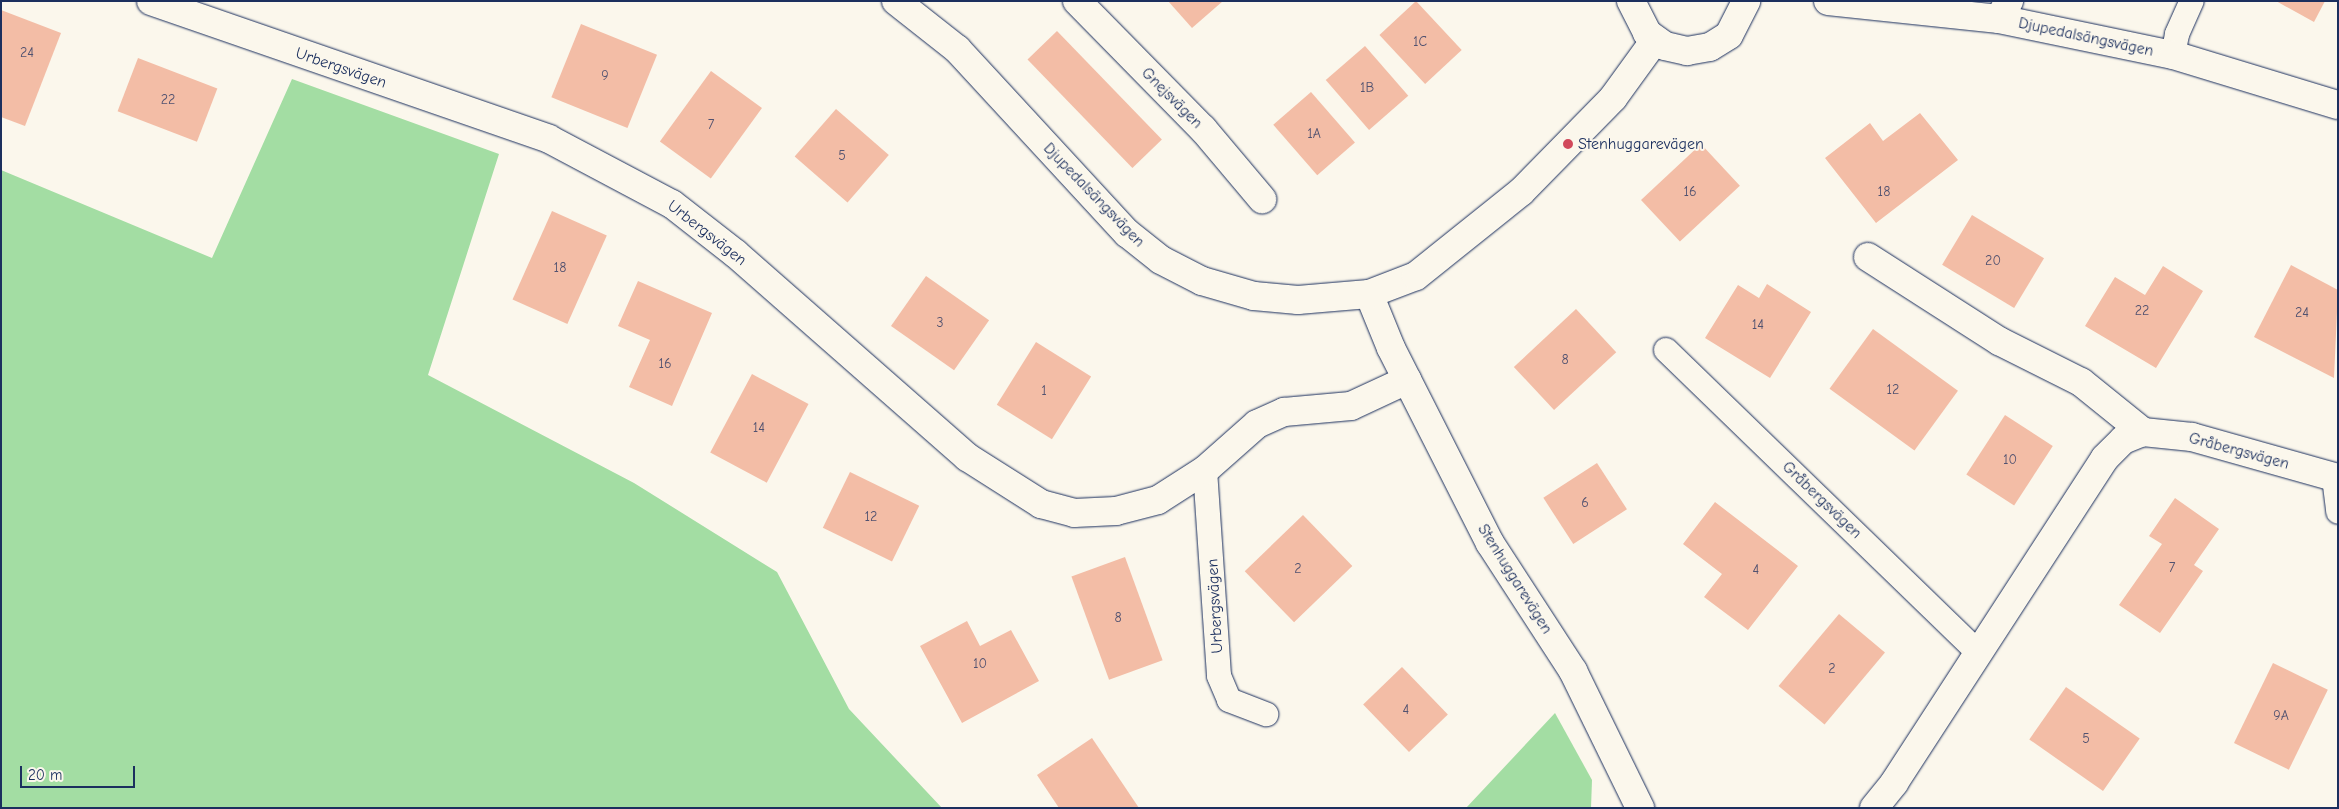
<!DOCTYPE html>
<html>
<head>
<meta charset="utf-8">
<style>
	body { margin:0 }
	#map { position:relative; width:2339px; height:809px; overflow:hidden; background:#fbf7ec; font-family:"Comic Neue",sans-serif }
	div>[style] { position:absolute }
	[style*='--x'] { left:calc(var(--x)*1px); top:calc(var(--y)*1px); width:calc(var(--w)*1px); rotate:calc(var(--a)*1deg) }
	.green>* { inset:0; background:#a3dda3 }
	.building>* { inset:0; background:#f3bda6; transform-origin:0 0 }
	.roads { filter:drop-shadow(0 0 1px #1b2f5e) drop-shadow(0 0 1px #1b2f5e) }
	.lane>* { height:24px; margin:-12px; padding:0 12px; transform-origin:12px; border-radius:12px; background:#fbf7ec }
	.street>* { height:28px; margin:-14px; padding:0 14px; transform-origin:14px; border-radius:14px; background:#fbf7ec }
	.secondary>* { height:28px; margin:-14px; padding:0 14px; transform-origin:14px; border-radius:14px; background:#fbf7ec }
	.dots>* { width:14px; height:14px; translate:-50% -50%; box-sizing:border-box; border:2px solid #fbf7ec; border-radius:50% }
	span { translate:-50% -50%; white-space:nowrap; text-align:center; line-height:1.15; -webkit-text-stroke:4px #fbf7ec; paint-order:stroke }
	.number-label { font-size:14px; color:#515270 }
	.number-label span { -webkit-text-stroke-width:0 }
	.street-label { font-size:16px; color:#1b2f5e }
	.poi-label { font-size:16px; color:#1b2f5e }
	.left { translate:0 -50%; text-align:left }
	.frame { position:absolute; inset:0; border:2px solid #1b2f5e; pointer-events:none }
	.scale { position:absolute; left:20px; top:766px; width:115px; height:22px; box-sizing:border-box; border:2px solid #1b2f5e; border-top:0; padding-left:6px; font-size:15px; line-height:18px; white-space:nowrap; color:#1b2f5e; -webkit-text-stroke:4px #fbf7ec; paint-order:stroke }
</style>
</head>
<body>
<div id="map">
	<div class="green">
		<div style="clip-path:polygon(292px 79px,499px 154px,428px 375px,634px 483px,777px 572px,849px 709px,942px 808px,1px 808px,1px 170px,212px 258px)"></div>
		<div style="clip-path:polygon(1555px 713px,1592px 780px,1591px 808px,1466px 808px)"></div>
	</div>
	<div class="building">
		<div style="clip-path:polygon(1168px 1px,1223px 1px,1192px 28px)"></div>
		<div style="left:1416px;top:1px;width:67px;height:50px;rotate:47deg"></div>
		<div style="clip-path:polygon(2276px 1px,2325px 1px,2314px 22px)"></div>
		<div style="clip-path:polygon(1px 10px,61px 33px,25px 126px,1px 117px)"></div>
		<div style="left:581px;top:24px;width:82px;height:79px;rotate:22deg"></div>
		<div style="left:1057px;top:31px;width:151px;height:41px;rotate:46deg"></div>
		<div style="left:1365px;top:46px;width:66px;height:52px;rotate:49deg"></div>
		<div style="left:138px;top:58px;width:85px;height:57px;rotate:21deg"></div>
		<div style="left:711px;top:71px;width:63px;height:87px;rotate:36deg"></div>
		<div style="left:1311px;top:92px;width:67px;height:50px;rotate:49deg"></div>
		<div style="left:836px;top:109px;width:70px;height:63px;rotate:41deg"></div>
		<div style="clip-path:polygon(1920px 113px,1958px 160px,1876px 223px,1825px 158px,1870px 123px,1883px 141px)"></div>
		<div style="left:1701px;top:144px;width:57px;height:82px;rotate:47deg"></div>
		<div style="left:552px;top:211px;width:60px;height:97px;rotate:24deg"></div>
		<div style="left:1972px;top:215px;width:84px;height:58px;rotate:31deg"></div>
		<div style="clip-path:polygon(2291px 265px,2338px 290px,2334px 378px,2254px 337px)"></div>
		<div style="clip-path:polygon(2163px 266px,2203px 291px,2156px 368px,2085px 326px,2115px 277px,2145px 295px)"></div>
		<div style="left:926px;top:276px;width:77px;height:61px;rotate:35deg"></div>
		<div style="clip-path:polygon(638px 281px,712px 313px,672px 406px,629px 387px,650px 340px,618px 326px)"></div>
		<div style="clip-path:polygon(1767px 284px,1811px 312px,1770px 378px,1705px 338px,1738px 285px,1759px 298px)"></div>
		<div style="left:1576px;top:309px;width:59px;height:85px;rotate:47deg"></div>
		<div style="left:1873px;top:329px;width:105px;height:74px;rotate:36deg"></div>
		<div style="left:1036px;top:342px;width:65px;height:74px;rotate:32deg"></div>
		<div style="left:752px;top:374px;width:64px;height:89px;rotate:28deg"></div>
		<div style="left:2005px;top:415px;width:57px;height:71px;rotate:33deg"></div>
		<div style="left:1597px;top:463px;width:55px;height:64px;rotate:57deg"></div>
		<div style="left:850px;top:472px;width:77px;height:62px;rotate:26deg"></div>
		<div style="clip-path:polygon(2175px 498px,2219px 529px,2194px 565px,2203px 571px,2160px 633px,2119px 605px,2162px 544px,2149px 536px)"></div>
		<div style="clip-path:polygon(1715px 502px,1798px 566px,1748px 630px,1704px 597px,1722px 574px,1683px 544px)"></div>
		<div style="left:1303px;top:515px;width:71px;height:81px;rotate:46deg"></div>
		<div style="left:1125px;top:557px;width:110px;height:57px;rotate:70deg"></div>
		<div style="left:1839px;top:614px;width:60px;height:94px;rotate:40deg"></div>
		<div style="clip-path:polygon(967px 621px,980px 646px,1011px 630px,1039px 681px,962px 723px,920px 646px)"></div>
		<div style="left:2273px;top:663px;width:61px;height:89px;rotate:26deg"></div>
		<div style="left:1402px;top:667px;width:66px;height:54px;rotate:46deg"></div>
		<div style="left:2066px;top:687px;width:90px;height:64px;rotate:35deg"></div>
		<div style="clip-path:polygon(1092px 738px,1139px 808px,1059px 808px,1037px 775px)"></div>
	</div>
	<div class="roads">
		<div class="lane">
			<div style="--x:2173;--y:55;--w:21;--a:-79"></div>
			<div style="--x:2177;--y:34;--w:36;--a:-66"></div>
			<div style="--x:1666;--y:350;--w:433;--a:44.1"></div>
			<div style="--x:1205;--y:470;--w:206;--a:86.1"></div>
			<div style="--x:1219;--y:676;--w:26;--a:67"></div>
			<div style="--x:1229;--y:700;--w:40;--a:21"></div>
			<div style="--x:2334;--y:477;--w:35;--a:83"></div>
		</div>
		<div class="street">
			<div style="--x:151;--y:1;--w:421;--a:19.1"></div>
			<div style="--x:549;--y:139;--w:139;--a:27.9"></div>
			<div style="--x:672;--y:204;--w:81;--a:38"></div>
			<div style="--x:736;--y:254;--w:308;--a:41.3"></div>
			<div style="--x:967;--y:457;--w:88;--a:32.4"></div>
			<div style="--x:1041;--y:504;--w:34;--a:15"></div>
			<div style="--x:1074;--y:513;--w:42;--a:-2.7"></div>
			<div style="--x:1116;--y:511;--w:43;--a:-14.7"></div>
			<div style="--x:1158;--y:500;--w:56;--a:-32.6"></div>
			<div style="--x:1205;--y:470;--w:69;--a:-41.5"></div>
			<div style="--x:1257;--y:424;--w:30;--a:-24"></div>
			<div style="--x:1284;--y:412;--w:67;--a:-5.1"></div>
			<div style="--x:1351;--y:406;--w:62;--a:-24.9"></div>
			<div style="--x:1077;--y:1;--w:180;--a:45.5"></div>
			<div style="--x:1203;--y:129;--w:92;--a:49.9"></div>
			<div style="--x:1999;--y:19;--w:21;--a:-61"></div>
			<div style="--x:1868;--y:257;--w:156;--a:32.7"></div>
			<div style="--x:1999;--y:341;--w:92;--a:26.6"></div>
			<div style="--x:2081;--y:382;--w:80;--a:38.9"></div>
			<div style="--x:2143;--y:432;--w:49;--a:5.8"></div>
			<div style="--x:2192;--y:437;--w:152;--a:15.7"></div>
			<div style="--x:1369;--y:294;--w:58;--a:67.8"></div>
			<div style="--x:1391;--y:348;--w:219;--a:63.1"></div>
			<div style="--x:1490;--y:543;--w:153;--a:57"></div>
			<div style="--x:1573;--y:671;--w:153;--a:63.9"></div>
			<div style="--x:1874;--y:808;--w:32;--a:-51"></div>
			<div style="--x:1894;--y:783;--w:387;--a:-57"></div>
			<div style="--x:2105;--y:458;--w:25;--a:-45"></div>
			<div style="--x:2123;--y:440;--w:22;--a:-22"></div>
		</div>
		<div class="secondary">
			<div style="--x:896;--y:1;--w:78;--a:38.2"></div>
			<div style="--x:957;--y:49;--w:251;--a:47.3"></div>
			<div style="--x:1127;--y:233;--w:43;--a:38.5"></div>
			<div style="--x:1161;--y:260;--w:46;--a:27.1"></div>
			<div style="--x:1202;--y:281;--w:54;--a:16.1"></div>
			<div style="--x:1254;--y:296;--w:44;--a:5.2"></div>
			<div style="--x:1298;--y:300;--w:71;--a:-4.8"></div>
			<div style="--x:1369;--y:294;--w:50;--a:-21"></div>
			<div style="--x:1416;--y:276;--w:134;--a:-38.7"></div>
			<div style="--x:1521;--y:192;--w:132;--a:-45.6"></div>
			<div style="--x:1613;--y:98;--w:72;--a:-54.1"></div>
			<div style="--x:1631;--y:1;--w:36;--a:63"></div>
			<div style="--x:1647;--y:33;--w:22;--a:36"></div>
			<div style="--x:1665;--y:46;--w:23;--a:13"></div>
			<div style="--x:1687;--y:51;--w:23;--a:-10"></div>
			<div style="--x:1710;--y:47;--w:22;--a:-32"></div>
			<div style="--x:1729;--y:35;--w:38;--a:-63"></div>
			<div style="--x:1828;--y:1;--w:172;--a:6"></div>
			<div style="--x:1999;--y:19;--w:178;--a:11.7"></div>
			<div style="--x:2173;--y:55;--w:172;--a:16.9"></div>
		</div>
	</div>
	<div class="dots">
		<div style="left:1568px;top:144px;background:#d1495b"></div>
	</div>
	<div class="number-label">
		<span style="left:1420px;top:42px">1C</span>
		<span style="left:27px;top:53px">24</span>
		<span style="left:605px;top:76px">9</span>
		<span style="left:1367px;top:88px">1B</span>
		<span style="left:168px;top:100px">22</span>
		<span style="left:711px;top:125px">7</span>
		<span style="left:1314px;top:134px">1A</span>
		<span style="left:842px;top:156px">5</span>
		<span style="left:1690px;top:192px">16</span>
		<span style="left:1884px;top:192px">18</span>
		<span style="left:1993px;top:261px">20</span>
		<span style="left:560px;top:268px">18</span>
		<span style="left:2142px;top:311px">22</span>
		<span style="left:2302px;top:313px">24</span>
		<span style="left:940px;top:323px">3</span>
		<span style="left:1758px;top:325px">14</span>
		<span style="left:1565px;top:360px">8</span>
		<span style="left:665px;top:364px">16</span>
		<span style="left:1893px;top:390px">12</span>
		<span style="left:1044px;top:391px">1</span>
		<span style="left:759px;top:428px">14</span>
		<span style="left:2010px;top:460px">10</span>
		<span style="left:1585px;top:503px">6</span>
		<span style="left:871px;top:517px">12</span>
		<span style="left:2172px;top:568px">7</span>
		<span style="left:1298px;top:569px">2</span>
		<span style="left:1756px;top:570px">4</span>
		<span style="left:1118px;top:618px">8</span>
		<span style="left:980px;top:664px">10</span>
		<span style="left:1832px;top:669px">2</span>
		<span style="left:1406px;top:710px">4</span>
		<span style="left:2281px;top:716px">9A</span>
		<span style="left:2086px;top:739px">5</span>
	</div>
	<div class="street-label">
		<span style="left:2086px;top:37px;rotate:12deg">Djupedalsängsvägen</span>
		<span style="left:341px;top:68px;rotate:19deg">Urbergsvägen</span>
		<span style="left:1172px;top:98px;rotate:45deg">Gnejsvägen</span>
		<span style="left:1094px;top:195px;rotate:46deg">Djupedalsängsvägen</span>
		<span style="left:707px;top:233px;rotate:38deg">Urbergsvägen</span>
		<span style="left:2239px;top:451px;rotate:15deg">Gråbergsvägen</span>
		<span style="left:1822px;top:500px;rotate:44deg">Gråbergsvägen</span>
		<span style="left:1515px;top:579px;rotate:58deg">Stenhuggarevägen</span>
		<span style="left:1215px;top:606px;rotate:-93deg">Urbergsvägen</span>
	</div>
	<div class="poi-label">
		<span class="left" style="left:1578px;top:144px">Stenhuggarevägen</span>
	</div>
	<div class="frame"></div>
	<div class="scale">20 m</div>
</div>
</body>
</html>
